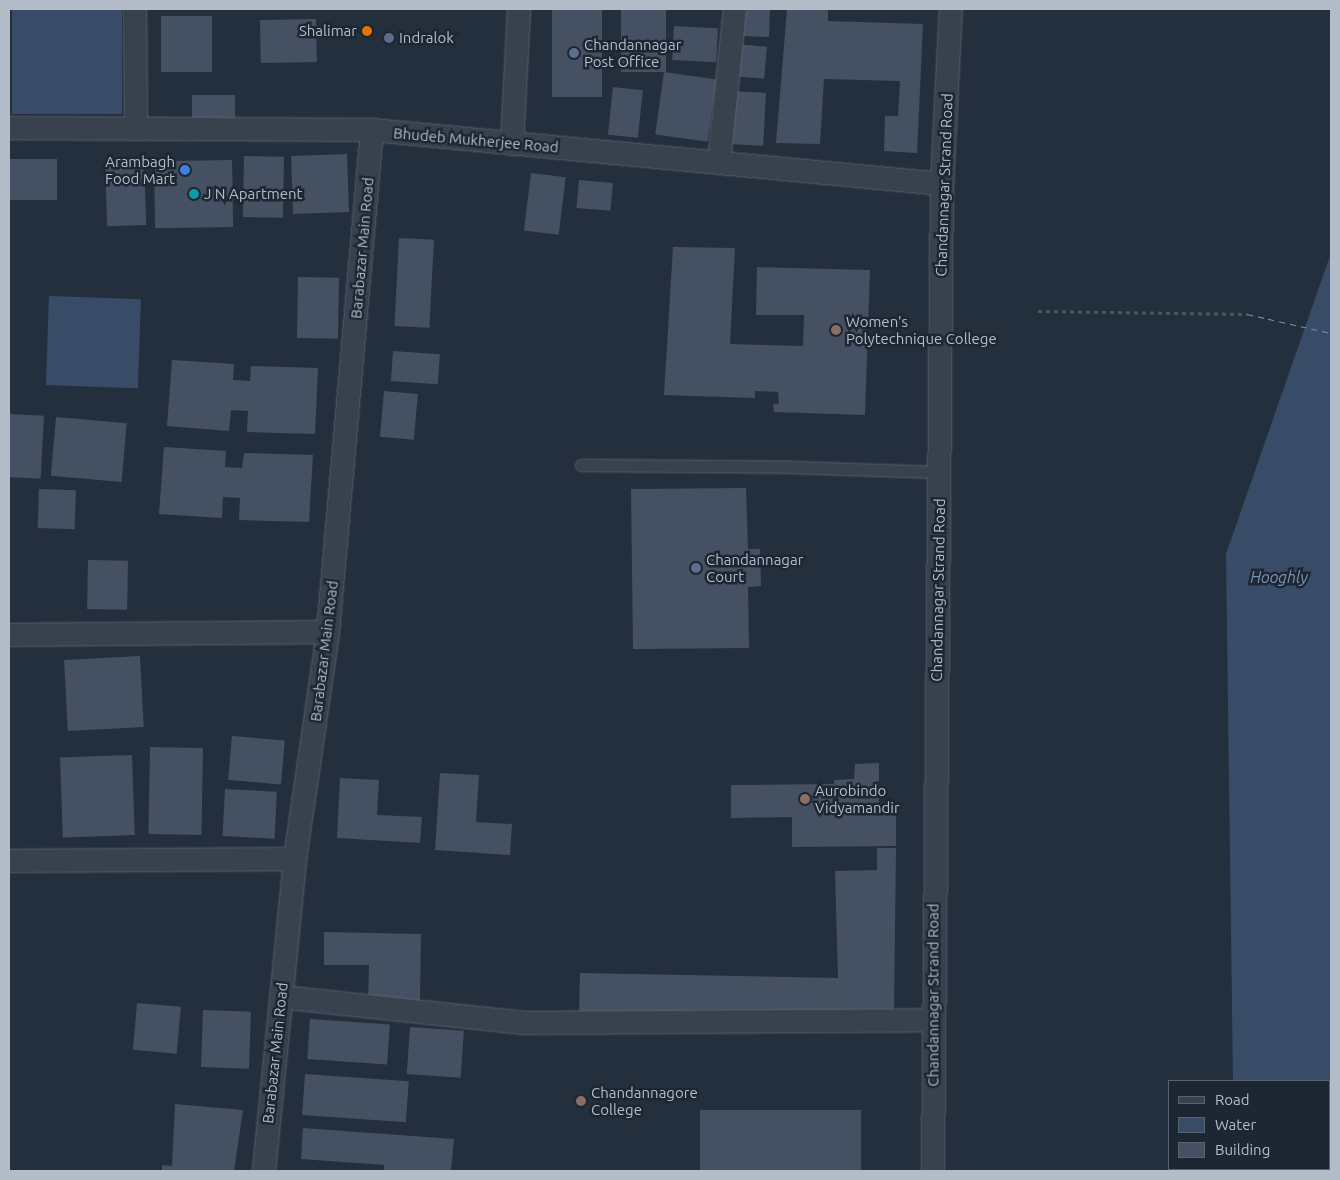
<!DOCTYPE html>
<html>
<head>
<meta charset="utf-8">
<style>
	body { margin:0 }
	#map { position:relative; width:1340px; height:1180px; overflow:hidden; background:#242f3e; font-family:Ubuntu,sans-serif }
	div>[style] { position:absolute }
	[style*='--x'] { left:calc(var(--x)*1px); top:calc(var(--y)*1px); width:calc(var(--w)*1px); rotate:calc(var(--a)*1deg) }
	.water>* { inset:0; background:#394c67; transform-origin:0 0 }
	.ferry>* { height:1px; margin-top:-0.5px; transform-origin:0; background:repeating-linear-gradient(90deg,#7c92b1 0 6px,transparent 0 11px) }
	.building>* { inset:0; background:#455162; transform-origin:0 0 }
	.path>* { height:3px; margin-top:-1.5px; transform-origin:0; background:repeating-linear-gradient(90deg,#44595c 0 4px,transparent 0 8px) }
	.roads { filter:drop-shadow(0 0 1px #565f6c) drop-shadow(0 0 1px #565f6c) }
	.lane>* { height:11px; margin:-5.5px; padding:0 5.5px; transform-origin:5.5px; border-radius:5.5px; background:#38414e }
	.street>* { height:22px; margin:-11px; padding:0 11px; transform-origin:11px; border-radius:11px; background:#38414e }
	.dots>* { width:14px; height:14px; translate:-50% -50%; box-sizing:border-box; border:2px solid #1d2633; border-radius:50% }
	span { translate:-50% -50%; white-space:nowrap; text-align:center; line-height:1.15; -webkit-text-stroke:5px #1d2633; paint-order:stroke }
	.poi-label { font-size:15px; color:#b4bcc9 }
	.right { translate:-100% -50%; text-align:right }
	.left { translate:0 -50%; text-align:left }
	.street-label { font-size:15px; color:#b4bcc9 }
	.water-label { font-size:16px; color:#7c92b1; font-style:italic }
	.frame { position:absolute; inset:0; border:10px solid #b4bcc9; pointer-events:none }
	.legend { position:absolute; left:1168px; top:1080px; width:162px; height:90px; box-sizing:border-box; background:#1d2633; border:1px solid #59626f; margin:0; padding:6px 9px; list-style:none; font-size:15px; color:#b4bcc9 }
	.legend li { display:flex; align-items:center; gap:10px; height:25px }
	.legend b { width:25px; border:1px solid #59626f }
</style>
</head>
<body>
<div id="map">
	<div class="water">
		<div style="left:12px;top:9px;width:110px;height:105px"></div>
		<div style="clip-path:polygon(1331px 253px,1331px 1171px,1234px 1171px,1234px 1169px,1329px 1169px,1329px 1081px,1233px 1081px,1226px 554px)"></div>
		<div style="left:49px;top:296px;width:92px;height:89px;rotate:2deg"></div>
	</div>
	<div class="ferry">
		<div style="--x:1247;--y:314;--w:86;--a:12.7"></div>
	</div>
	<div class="building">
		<div style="left:552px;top:9px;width:50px;height:88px"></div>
		<div style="left:621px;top:9px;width:45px;height:63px"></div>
		<div style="left:741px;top:9px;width:29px;height:27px;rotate:2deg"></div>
		<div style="clip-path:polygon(787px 9px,828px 9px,828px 21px,923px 24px,917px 153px,884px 151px,885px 116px,898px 116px,900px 81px,824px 79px,820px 144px,776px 143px)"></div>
		<div style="left:212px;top:16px;width:56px;height:51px;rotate:90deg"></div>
		<div style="left:316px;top:19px;width:43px;height:56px;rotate:89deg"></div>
		<div style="left:674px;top:26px;width:44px;height:34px;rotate:3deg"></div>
		<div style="left:735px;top:44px;width:32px;height:32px;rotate:5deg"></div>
		<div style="left:664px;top:72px;width:53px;height:63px;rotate:8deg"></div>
		<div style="left:613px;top:87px;width:30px;height:48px;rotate:6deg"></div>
		<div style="left:730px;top:91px;width:36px;height:53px;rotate:3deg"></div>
		<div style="left:192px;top:95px;width:43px;height:25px"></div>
		<div style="left:347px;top:154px;width:58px;height:56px;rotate:88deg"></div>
		<div style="left:244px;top:156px;width:40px;height:61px;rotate:1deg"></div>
		<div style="left:57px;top:159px;width:41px;height:48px;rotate:90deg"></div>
		<div style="left:232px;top:160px;width:67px;height:78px;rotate:89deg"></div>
		<div style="left:144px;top:161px;width:64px;height:39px;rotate:88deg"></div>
		<div style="left:531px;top:173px;width:35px;height:58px;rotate:7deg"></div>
		<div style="left:579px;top:180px;width:34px;height:28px;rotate:5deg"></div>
		<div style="left:399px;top:238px;width:35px;height:88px;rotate:3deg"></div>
		<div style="clip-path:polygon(673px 247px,735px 248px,730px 344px,803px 346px,804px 315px,756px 315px,757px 267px,870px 270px,865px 415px,774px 412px,773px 404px,779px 404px,778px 392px,755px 391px,755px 398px,664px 395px)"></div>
		<div style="left:298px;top:277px;width:41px;height:61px;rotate:1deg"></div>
		<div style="left:393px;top:351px;width:47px;height:30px;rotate:4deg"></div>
		<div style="clip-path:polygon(172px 360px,234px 364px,233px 380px,250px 381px,251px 366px,318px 368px,315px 434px,247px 432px,248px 411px,231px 410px,229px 431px,167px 426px)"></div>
		<div style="left:384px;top:391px;width:34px;height:46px;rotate:5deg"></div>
		<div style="left:9px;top:414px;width:35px;height:63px;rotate:3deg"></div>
		<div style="left:56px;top:417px;width:71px;height:59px;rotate:5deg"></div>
		<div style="clip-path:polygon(164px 447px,226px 451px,225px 467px,242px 468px,244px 453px,313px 455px,309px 522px,239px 520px,240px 498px,223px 497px,222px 518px,159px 514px)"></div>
		<div style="clip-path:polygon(746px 488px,748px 549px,760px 549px,761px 586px,748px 587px,749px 648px,633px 649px,631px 489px)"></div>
		<div style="left:39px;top:489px;width:37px;height:39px;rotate:2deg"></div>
		<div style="left:88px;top:560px;width:40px;height:49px;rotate:1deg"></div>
		<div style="left:140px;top:656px;width:71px;height:76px;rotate:87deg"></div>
		<div style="left:232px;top:736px;width:53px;height:44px;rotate:5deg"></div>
		<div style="left:150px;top:747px;width:53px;height:87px;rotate:1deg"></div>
		<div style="left:132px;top:755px;width:80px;height:72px;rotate:88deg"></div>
		<div style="clip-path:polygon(879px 763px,879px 813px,896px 813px,896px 846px,792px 847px,792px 817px,731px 818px,731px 785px,834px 784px,834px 780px,854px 779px,855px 764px)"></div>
		<div style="clip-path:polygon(440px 773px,479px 775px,476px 822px,512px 824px,510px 855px,435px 850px)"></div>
		<div style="clip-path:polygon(340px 778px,379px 780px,377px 815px,422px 817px,420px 843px,337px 838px)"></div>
		<div style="left:225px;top:789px;width:52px;height:47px;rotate:3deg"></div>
		<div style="clip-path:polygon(877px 848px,896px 848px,894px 1010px,579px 1015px,580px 973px,838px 978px,835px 871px,877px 870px)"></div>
		<div style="clip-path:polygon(324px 932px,421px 934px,420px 1001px,368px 1000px,369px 965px,324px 965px)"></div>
		<div style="left:137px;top:1003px;width:44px;height:47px;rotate:5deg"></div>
		<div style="left:203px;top:1010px;width:48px;height:57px;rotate:2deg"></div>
		<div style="left:310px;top:1019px;width:80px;height:40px;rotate:4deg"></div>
		<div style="left:410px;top:1027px;width:54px;height:47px;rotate:4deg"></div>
		<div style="left:305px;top:1074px;width:104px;height:41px;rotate:4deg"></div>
		<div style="clip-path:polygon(175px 1104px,243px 1110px,234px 1171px,162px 1171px,162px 1165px,172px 1166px)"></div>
		<div style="left:861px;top:1110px;width:61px;height:161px;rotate:90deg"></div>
		<div style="clip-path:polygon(303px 1128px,454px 1139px,451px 1171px,384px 1171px,384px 1165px,301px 1159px)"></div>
	</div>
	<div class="path">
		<div style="--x:1038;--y:311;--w:209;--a:0.8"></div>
	</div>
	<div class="roads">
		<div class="lane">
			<div style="--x:581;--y:465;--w:210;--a:0.5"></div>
			<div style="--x:791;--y:467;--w:148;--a:1.9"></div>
		</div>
		<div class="street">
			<div style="--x:135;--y:9;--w:120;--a:89.5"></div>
			<div style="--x:9;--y:128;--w:363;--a:0.3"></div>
			<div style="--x:372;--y:130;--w:573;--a:5.41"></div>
			<div style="--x:512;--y:144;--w:135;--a:-87"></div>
			<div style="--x:719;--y:163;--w:155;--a:-84.1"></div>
			<div style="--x:9;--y:635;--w:319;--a:-0.5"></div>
			<div style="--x:9;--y:861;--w:286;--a:-0.4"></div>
			<div style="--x:281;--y:997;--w:245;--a:6.1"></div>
			<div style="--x:525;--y:1023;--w:408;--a:-0.4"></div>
			<div style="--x:264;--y:1171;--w:314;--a:-84.3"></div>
			<div style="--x:295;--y:859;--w:229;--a:-81.7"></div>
			<div style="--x:328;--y:632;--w:504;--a:-84.99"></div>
			<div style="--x:933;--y:1171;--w:987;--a:-89.48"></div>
			<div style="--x:942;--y:184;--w:175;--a:-87.1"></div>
		</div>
	</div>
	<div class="dots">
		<div style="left:367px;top:31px;background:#e8710a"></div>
		<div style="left:389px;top:38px;background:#5c6f8a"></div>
		<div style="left:574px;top:53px;background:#5c6f8a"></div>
		<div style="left:185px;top:170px;background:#3f7fe0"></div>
		<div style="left:194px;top:194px;background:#0f9aa8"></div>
		<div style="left:836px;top:330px;background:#8d6e63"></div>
		<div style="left:696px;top:568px;background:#5c6f8a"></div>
		<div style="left:805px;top:799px;background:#8d6e63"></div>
		<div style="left:581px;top:1101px;background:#8d6e63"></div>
	</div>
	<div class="poi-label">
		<span class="right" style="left:357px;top:31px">Shalimar</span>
		<span class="left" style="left:399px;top:38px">Indralok</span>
		<span class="left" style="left:584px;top:53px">Chandannagar<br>Post Office</span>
		<span class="right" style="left:175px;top:170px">Arambagh<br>Food Mart</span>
		<span class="left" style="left:204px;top:194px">J N Apartment</span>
		<span class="left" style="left:846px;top:330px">Women's<br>Polytechnique College</span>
		<span class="left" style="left:706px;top:568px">Chandannagar<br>Court</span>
		<span class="left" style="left:815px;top:799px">Aurobindo<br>Vidyamandir</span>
		<span class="left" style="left:591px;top:1101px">Chandannagore<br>College</span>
	</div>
	<div class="street-label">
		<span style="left:476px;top:140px;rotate:5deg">Bhudeb Mukherjee Road</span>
		<span style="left:944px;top:185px;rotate:-88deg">Chandannagar Strand Road</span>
		<span style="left:362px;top:248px;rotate:-85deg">Barabazar Main Road</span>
		<span style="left:938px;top:590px;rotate:-89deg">Chandannagar Strand Road</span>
		<span style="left:324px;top:651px;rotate:-83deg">Barabazar Main Road</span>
		<span style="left:933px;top:995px;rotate:-90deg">Chandannagar Strand Road</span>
		<span style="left:275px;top:1053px;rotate:-84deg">Barabazar Main Road</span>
	</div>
	<div class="water-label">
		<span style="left:1279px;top:577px">Hooghly</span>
	</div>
	<div class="frame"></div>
	<ul class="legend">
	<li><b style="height:6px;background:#38414e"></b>Road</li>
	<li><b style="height:14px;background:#394c67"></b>Water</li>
	<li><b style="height:14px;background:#455162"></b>Building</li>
	</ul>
</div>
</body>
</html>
